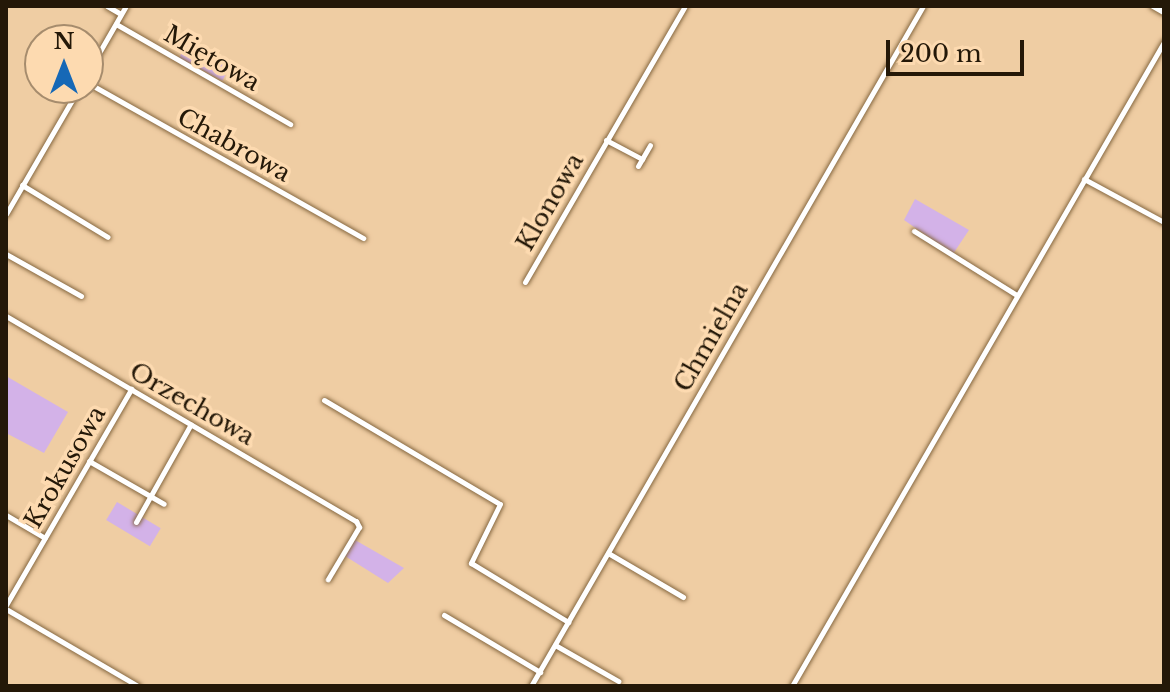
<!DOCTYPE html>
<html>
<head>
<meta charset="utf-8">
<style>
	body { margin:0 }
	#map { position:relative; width:1170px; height:692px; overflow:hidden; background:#efcda3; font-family:"Libre Baskerville",serif }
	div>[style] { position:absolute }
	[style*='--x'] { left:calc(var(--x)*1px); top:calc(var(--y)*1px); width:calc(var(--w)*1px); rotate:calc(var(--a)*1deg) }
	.green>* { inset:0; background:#d3b2e8; transform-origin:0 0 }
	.roads { filter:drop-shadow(0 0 2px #866841) drop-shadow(0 0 2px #866841) }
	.minor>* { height:5px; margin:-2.5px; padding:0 2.5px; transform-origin:2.5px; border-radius:2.5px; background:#fff }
	.tertiary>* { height:6px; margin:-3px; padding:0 3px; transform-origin:3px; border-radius:3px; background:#fff }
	span { translate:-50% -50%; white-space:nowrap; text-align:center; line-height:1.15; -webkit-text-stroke:7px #fddab0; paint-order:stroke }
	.street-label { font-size:24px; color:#241808 }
	.frame { position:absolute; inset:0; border:8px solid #241808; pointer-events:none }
	.north { position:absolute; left:24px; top:24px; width:80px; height:80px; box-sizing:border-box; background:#fddab0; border:2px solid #a68c6d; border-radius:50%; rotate:0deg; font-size:22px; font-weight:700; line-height:32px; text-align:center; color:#241808 }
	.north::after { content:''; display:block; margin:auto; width:28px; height:36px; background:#1668b6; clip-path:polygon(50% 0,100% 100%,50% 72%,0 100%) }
	.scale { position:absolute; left:886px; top:40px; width:138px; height:36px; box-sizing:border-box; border:4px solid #241808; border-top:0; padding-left:10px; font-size:24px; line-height:28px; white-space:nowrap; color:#241808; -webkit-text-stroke:6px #fddab0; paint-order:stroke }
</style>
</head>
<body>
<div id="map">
	<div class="green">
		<div style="left:188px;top:41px;width:49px;height:19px;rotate:28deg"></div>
		<div style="clip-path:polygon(915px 199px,969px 230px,953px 254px,904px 220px)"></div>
		<div style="clip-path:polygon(6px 376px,68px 412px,44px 453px,6px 433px)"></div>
		<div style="left:117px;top:502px;width:51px;height:21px;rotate:31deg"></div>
		<div style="clip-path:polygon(355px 540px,404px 568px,388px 583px,345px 556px)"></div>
	</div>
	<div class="roads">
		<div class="minor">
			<div style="--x:107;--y:6;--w:16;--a:30"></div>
			<div style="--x:116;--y:24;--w:201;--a:29.9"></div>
			<div style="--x:88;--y:72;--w:76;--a:-60.1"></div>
			<div style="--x:88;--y:83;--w:316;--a:29.4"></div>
			<div style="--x:606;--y:140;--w:41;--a:27.8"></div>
			<div style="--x:638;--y:166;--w:24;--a:-60"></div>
			<div style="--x:1084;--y:179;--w:91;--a:28.3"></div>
			<div style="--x:22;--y:185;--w:100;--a:31.2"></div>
			<div style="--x:6;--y:214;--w:146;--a:-59.9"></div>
			<div style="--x:914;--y:231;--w:121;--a:31.9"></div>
			<div style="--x:6;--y:254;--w:86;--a:29.2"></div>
			<div style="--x:525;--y:282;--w:319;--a:-59.9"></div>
			<div style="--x:6;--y:316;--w:406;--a:30.4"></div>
			<div style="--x:356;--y:521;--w:7;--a:63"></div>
			<div style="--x:359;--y:527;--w:61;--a:120.8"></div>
			<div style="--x:324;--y:400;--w:204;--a:30.6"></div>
			<div style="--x:500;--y:504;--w:66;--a:116.2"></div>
			<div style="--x:471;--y:563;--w:114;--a:31.3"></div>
			<div style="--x:89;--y:461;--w:86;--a:29.8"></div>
			<div style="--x:6;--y:515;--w:45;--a:30.5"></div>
			<div style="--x:136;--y:522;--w:112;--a:-60.7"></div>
			<div style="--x:608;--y:553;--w:87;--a:30.4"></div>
			<div style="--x:6;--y:605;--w:250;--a:-59.9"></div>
			<div style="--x:6;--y:609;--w:153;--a:30.3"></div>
			<div style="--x:444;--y:615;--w:112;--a:30.7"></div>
			<div style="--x:555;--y:645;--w:73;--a:29.7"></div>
			<div style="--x:531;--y:686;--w:785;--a:-60.04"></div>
			<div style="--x:792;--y:686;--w:744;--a:-59.99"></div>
		</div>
		<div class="tertiary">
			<div style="--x:1153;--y:6;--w:13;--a:29"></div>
		</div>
	</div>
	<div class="street-label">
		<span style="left:212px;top:58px;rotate:30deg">Miętowa</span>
		<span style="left:234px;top:145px;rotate:29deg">Chabrowa</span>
		<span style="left:550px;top:202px;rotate:-60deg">Klonowa</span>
		<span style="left:711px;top:337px;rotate:-60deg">Chmielna</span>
		<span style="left:192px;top:404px;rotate:30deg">Orzechowa</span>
		<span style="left:65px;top:467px;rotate:-60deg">Krokusowa</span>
	</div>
	<div class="frame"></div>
	<div class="north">N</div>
	<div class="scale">200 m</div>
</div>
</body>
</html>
